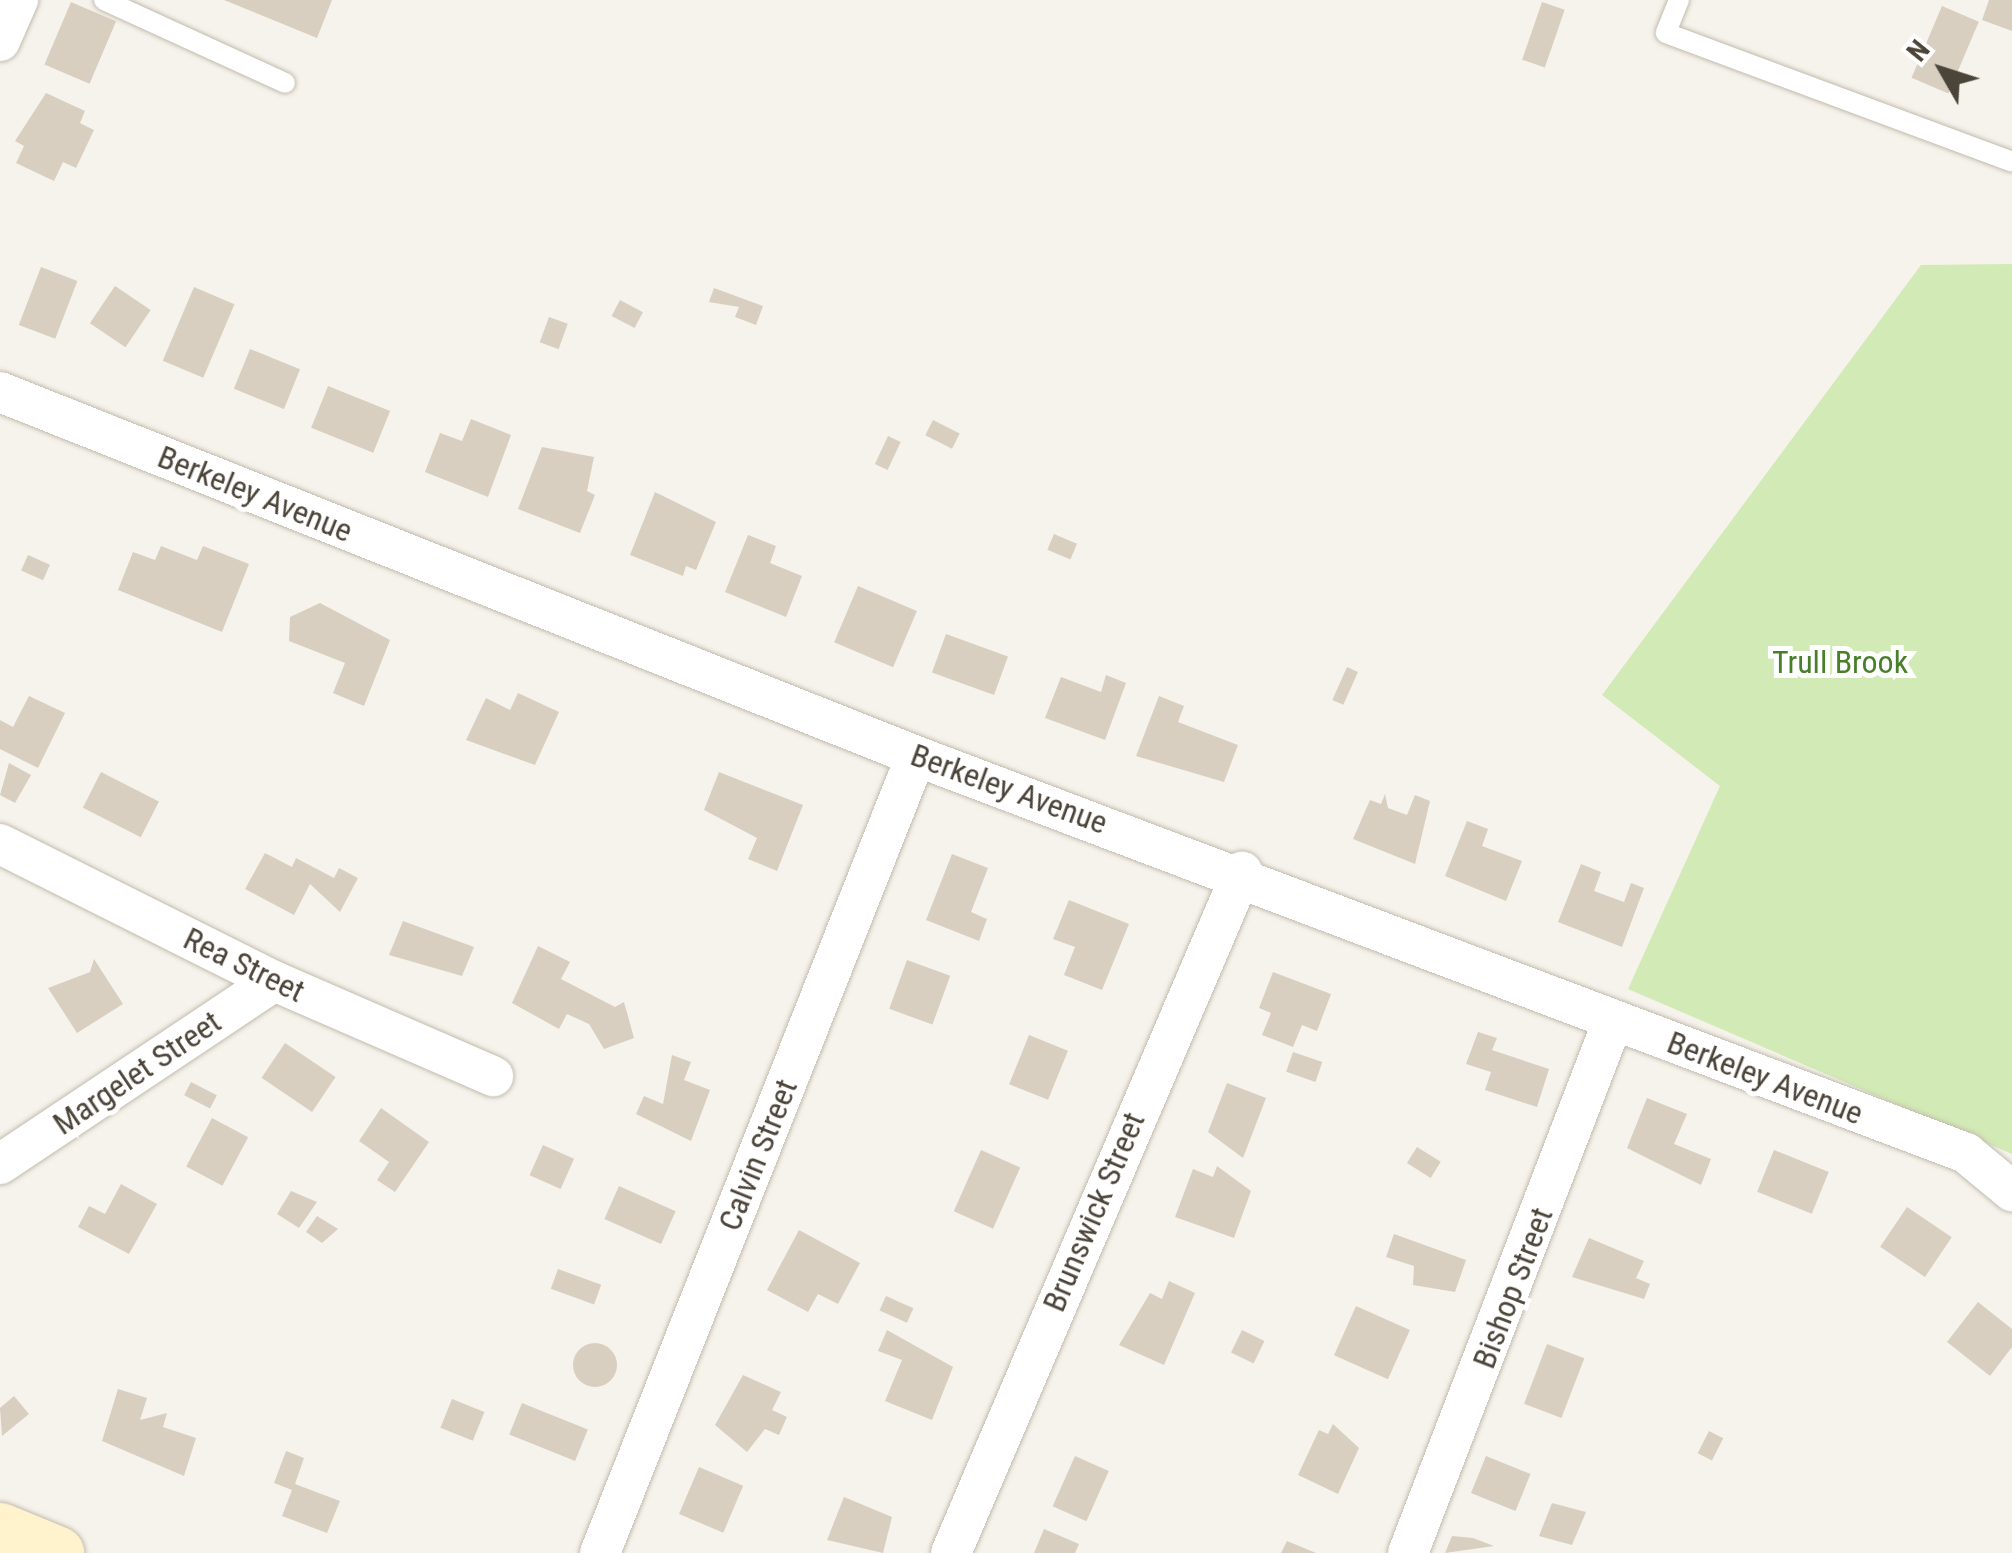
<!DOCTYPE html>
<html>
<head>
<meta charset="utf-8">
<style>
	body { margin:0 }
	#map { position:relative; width:2012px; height:1553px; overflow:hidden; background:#f6f3ec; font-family:"Roboto Condensed",sans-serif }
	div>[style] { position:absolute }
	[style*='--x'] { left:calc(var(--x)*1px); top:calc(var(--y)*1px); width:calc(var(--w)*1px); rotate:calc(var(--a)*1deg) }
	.green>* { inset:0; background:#d2eab5 }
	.building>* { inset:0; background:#d8cfc1; transform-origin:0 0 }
	.round { border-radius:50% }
	.roads { filter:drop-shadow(0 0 2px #c2bbae) drop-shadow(0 0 2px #c2bbae) }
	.lane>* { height:20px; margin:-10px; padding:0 10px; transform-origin:10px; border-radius:10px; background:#fff }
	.street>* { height:40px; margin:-20px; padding:0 20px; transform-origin:20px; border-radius:20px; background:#fff }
	.secondary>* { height:55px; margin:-27.5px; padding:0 27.5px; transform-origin:27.5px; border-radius:27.5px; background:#fff3cd }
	span { translate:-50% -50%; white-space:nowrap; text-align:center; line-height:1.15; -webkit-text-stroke:10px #fff; paint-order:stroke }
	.street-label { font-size:32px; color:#4b4439 }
	.park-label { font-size:32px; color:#4a7f2a }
	.north { position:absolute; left:1892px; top:20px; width:100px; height:100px; -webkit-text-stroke:8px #fff; paint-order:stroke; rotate:309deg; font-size:28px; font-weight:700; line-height:40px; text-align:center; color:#4b4439 }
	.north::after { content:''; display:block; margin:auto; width:35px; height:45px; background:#4b4439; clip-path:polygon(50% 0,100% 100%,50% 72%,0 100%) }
</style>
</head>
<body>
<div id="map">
	<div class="green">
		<div style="clip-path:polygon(2012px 264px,2012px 1154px,1628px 989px,1720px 786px,1602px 695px,1921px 265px)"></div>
	</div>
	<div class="building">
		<div style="clip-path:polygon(224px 0,332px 0,317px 38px)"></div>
		<div style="clip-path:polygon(1989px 0,2012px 0,2012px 31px,1982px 20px)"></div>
		<div style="left:71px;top:2px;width:49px;height:68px;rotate:23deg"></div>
		<div style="left:1542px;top:2px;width:24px;height:61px;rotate:19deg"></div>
		<div style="left:1942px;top:6px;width:40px;height:78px;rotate:23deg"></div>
		<div style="clip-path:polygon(46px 93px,85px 111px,80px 123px,94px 130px,76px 168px,63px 162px,54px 181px,16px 163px,24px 146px,15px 141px)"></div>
		<div style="left:41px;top:267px;width:39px;height:62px;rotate:21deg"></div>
		<div style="left:115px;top:286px;width:43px;height:45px;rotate:34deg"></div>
		<div style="left:194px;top:287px;width:44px;height:80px;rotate:23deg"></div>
		<div style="clip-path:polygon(714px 288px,763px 306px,756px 325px,735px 317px,739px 307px,709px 302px)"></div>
		<div style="left:620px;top:300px;width:26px;height:18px;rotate:28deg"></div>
		<div style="left:549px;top:317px;width:20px;height:27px;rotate:20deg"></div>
		<div style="left:250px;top:349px;width:54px;height:43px;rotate:22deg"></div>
		<div style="left:328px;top:386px;width:67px;height:45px;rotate:22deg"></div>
		<div style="clip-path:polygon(471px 419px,511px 435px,488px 497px,425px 472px,440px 433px,462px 441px)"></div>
		<div style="left:933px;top:420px;width:30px;height:17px;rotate:27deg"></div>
		<div style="left:888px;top:436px;width:14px;height:31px;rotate:25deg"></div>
		<div style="clip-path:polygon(542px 447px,594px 457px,587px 491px,595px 495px,580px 533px,518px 509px)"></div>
		<div style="clip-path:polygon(655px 492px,716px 522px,696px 570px,686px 566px,683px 576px,630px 555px)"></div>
		<div style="left:1054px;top:534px;width:25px;height:17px;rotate:23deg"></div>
		<div style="clip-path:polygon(748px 535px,776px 546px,770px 563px,802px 576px,786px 617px,725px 592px)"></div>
		<div style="clip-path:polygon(161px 546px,197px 560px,203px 546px,249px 564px,222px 632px,118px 590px,133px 552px,155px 560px)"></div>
		<div style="left:28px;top:555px;width:24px;height:17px;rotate:24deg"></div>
		<div style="left:858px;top:586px;width:64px;height:61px;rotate:23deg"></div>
		<div style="clip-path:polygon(320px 603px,390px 640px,364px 706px,333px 693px,345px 663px,289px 641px,290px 617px)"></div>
		<div style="left:946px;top:634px;width:66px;height:41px;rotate:20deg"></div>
		<div style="left:1347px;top:667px;width:12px;height:36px;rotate:24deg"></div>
		<div style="clip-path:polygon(1106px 675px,1126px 683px,1105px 740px,1045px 718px,1061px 677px,1101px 692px)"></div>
		<div style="clip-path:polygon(518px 693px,559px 712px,535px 765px,466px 740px,486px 698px,510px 710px)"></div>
		<div style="clip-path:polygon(29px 696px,65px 713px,38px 768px,0 749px,0 720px,13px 727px)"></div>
		<div style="clip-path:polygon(1159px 696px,1184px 706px,1178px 722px,1238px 745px,1224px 782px,1136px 756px)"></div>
		<div style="clip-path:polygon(9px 763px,31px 775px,15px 803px,0 795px)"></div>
		<div style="left:101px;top:772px;width:65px;height:40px;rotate:27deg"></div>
		<div style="clip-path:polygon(719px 772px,803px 805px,777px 871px,748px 859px,757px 838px,704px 810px)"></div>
		<div style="clip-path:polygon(1385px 794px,1388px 808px,1407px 815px,1415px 795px,1430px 801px,1415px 864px,1353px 839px,1370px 800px,1381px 804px)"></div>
		<div style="clip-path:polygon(1467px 821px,1488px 829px,1482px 846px,1522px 861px,1506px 901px,1445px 876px)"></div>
		<div style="clip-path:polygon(265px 853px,292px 867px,296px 858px,334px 878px,339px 868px,358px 878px,340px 912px,310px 884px,294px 915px,245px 889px)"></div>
		<div style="clip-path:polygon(952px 854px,988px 868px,971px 912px,987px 919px,979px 941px,926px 920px)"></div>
		<div style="clip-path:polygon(1581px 864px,1601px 872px,1594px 891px,1624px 902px,1631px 883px,1644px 888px,1622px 947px,1558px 922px)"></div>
		<div style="clip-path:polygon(1069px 900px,1129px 924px,1102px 990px,1064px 975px,1075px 947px,1053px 939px)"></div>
		<div style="clip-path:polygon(403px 921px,474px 947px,462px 976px,389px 955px)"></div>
		<div style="clip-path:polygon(538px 946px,570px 962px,561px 979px,615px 1007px,624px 1002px,634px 1038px,604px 1049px,589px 1024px,567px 1014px,559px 1029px,512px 1003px)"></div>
		<div style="clip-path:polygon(94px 959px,123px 1004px,77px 1033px,48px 988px,90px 972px)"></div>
		<div style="left:907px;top:960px;width:46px;height:52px;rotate:20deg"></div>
		<div style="clip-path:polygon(1273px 972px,1331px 994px,1317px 1031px,1302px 1025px,1293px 1047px,1262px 1035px,1271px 1013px,1259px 1008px)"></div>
		<div style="clip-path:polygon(1478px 1032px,1497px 1038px,1492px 1050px,1549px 1069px,1537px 1107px,1485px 1090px,1491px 1072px,1466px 1064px)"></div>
		<div style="left:1029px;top:1035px;width:42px;height:53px;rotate:22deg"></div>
		<div style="left:285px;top:1043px;width:61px;height:42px;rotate:34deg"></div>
		<div style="left:1293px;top:1052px;width:31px;height:21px;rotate:19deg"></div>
		<div style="clip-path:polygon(672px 1055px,691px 1062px,684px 1080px,710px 1090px,691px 1141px,636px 1114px,644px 1096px,663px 1104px)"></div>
		<div style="left:191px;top:1082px;width:29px;height:15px;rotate:27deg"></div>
		<div style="clip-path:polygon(1227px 1083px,1266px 1098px,1243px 1158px,1208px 1132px)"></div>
		<div style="clip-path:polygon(1647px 1098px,1687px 1114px,1674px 1144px,1711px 1159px,1701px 1185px,1627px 1148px)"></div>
		<div style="clip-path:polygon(381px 1108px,429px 1142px,395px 1192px,377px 1180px,389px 1162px,359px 1141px)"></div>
		<div style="left:212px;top:1118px;width:41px;height:55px;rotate:28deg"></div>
		<div style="left:543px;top:1145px;width:34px;height:33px;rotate:24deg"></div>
		<div style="left:1417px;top:1147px;width:28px;height:19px;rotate:32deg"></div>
		<div style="left:981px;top:1150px;width:43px;height:67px;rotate:24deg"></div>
		<div style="left:1774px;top:1150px;width:59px;height:45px;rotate:22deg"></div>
		<div style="clip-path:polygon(1217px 1166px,1251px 1191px,1234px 1238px,1175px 1217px,1193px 1169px,1213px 1177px)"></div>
		<div style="clip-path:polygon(121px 1184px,157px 1204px,129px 1254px,78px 1227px,89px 1206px,105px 1214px)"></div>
		<div style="left:619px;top:1186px;width:62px;height:36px;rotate:24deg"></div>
		<div style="clip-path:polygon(291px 1191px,317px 1202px,299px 1228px,277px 1214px)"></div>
		<div style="left:1907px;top:1207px;width:54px;height:48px;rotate:34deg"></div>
		<div style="clip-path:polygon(317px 1216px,338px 1229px,322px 1243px,306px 1232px)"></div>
		<div style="clip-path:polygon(799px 1230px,860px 1263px,838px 1304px,818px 1294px,808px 1312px,767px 1290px)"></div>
		<div style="clip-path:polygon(1394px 1234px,1466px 1260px,1455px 1292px,1413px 1285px,1414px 1266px,1386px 1257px)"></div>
		<div style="clip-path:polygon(1589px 1238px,1644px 1261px,1636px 1278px,1650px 1284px,1644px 1299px,1572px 1277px)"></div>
		<div style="left:558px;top:1269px;width:46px;height:21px;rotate:20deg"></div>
		<div style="clip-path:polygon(1169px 1281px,1195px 1293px,1164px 1365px,1119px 1345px,1150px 1293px,1162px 1299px)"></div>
		<div style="left:886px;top:1296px;width:30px;height:16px;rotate:24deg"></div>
		<div style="clip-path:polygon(1978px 1302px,2012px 1329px,2012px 1347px,1990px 1376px,1947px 1342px)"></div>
		<div style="left:1356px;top:1306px;width:59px;height:54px;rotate:24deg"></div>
		<div style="clip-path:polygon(887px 1330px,953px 1367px,932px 1420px,885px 1401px,902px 1360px,878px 1351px)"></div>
		<div style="left:1242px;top:1330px;width:25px;height:25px;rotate:26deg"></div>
		<div class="round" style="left:573px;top:1343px;width:44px;height:44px"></div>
		<div style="left:1547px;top:1344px;width:40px;height:64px;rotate:21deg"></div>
		<div style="clip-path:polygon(743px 1375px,781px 1392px,772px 1410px,787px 1417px,779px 1435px,765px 1429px,747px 1452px,715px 1425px)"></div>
		<div style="clip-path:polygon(118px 1389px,147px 1398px,140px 1420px,167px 1413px,163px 1427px,196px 1438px,184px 1476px,102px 1441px)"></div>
		<div style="clip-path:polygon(14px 1396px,29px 1414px,2px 1436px,0 1408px)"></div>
		<div style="left:452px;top:1399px;width:35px;height:31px;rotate:22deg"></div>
		<div style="left:522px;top:1403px;width:71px;height:34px;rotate:22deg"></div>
		<div style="clip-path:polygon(1333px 1424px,1359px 1448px,1338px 1494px,1298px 1475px,1319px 1430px,1328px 1434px)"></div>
		<div style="left:1709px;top:1431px;width:16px;height:25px;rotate:27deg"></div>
		<div style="clip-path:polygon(286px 1451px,304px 1458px,295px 1484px,340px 1501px,327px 1533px,282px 1516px,292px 1490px,274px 1483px)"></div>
		<div style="left:1075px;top:1456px;width:37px;height:55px;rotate:24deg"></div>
		<div style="left:1486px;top:1456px;width:48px;height:40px;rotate:22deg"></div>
		<div style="left:699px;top:1467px;width:48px;height:51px;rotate:23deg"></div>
		<div style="clip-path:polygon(844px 1497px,892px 1517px,883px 1553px,827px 1540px)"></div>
		<div style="clip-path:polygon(1552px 1503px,1586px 1512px,1572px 1545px,1539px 1536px)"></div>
		<div style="clip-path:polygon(1044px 1529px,1079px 1544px,1075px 1553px,1034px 1553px)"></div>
		<div style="clip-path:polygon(1452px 1536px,1473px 1538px,1494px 1546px,1445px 1553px)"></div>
		<div style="clip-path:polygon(1287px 1541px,1316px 1553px,1281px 1553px)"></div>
	</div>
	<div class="roads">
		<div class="lane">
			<div style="--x:104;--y:0;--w:199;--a:24.6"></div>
			<div style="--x:1679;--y:0;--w:35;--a:112"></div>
			<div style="--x:1666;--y:33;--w:369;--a:20.4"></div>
		</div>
		<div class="street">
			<div style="--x:0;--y:41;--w:45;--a:-66.3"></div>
			<div style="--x:0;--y:392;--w:986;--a:21.67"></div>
			<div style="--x:916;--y:756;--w:1123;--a:20.71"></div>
			<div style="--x:1966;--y:1153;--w:60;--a:39.6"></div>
			<div style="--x:0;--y:844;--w:306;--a:26.6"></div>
			<div style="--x:274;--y:981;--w:239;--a:23.5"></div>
			<div style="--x:0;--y:1164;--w:329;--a:-33.7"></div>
			<div style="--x:600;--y:1553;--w:857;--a:-68.37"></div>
			<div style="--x:951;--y:1553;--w:741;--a:-66.86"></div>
			<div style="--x:1408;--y:1553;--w:570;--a:-68.93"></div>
		</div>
		<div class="secondary">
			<div style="--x:0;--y:1530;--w:61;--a:22.3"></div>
		</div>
	</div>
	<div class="street-label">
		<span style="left:255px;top:494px;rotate:22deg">Berkeley Avenue</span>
		<span style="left:1009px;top:789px;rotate:20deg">Berkeley Avenue</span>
		<span style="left:244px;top:965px;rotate:26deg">Rea Street</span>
		<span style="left:137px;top:1073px;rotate:-34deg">Margelet Street</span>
		<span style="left:1765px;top:1078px;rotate:21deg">Berkeley Avenue</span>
		<span style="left:758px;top:1155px;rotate:-68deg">Calvin Street</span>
		<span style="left:1094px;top:1212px;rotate:-67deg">Brunswick Street</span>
		<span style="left:1513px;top:1288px;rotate:-69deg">Bishop Street</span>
	</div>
	<div class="park-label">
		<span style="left:1840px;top:662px">Trull Brook</span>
	</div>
	<div class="north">N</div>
</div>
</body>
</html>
